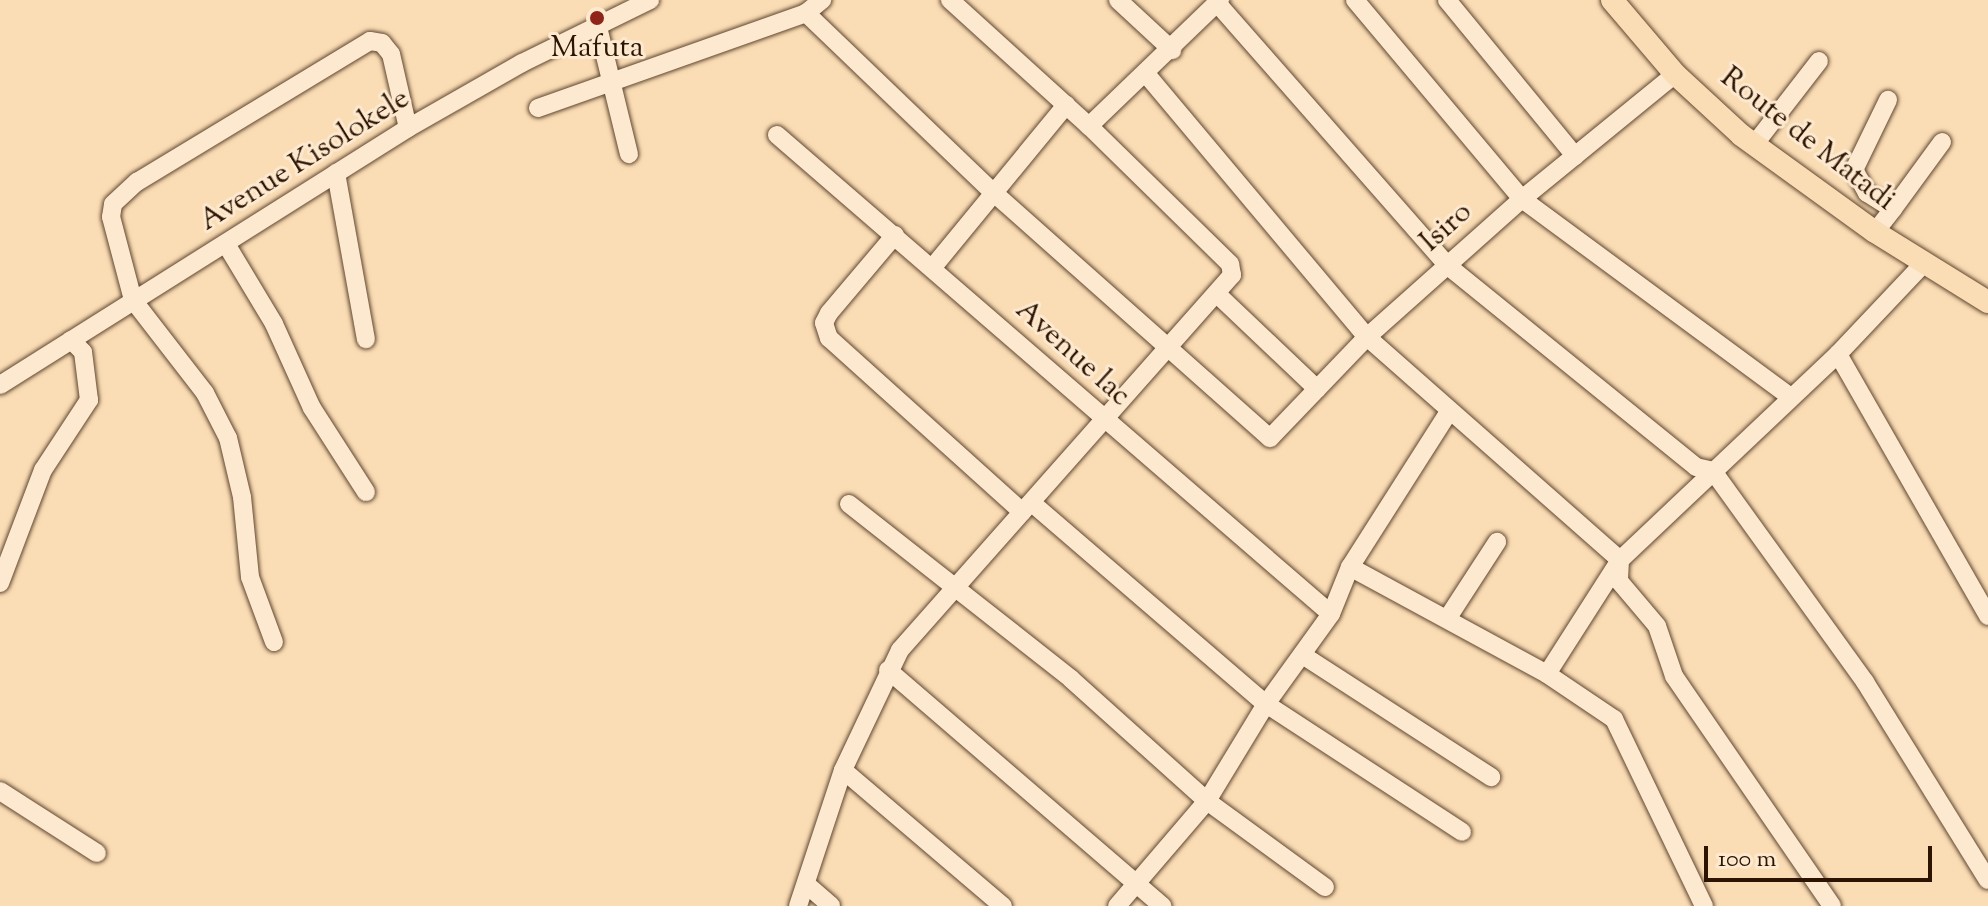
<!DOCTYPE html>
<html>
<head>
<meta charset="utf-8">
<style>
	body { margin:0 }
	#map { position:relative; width:1988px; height:906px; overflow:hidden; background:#faddb5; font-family:"Sorts Mill Goudy",serif }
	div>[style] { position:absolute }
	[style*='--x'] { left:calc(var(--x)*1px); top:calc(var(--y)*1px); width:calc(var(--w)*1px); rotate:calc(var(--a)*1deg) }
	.roads { filter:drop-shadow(0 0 2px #60462f) drop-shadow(0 0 2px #60462f) }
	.minor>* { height:18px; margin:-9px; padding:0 9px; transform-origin:9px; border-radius:9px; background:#fce9cf }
	.major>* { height:22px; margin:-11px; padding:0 11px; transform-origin:11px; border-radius:11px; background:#faddb5 }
	.dots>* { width:22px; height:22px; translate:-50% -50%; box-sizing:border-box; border:4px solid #fce9cf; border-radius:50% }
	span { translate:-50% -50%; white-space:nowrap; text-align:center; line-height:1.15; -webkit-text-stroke:6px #fce9cf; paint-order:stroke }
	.poi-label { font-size:30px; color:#2d1302 }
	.street-label { font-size:30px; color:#2d1302 }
	.scale { position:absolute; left:1704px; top:846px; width:228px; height:36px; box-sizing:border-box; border:4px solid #2d1302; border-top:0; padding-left:10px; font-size:24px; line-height:28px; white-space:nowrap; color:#2d1302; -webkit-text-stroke:6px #fce9cf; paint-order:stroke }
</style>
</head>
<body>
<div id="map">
	<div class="roads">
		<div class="minor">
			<div style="--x:1118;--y:0;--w:74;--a:42.8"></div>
			<div style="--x:1355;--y:0;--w:260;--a:50"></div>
			<div style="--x:1522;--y:199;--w:332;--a:36.4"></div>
			<div style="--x:1447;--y:0;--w:202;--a:50.6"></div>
			<div style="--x:1217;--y:3;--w:350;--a:48.7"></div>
			<div style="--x:1448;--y:266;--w:319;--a:39"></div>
			<div style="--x:1696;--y:467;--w:17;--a:13"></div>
			<div style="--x:1713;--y:471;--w:260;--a:54.2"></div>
			<div style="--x:1865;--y:682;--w:233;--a:58.2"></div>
			<div style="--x:806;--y:13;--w:260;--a:43.8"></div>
			<div style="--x:994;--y:193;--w:369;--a:41.6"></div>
			<div style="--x:1270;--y:438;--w:140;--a:-46.2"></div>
			<div style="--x:1367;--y:337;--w:208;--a:-41.7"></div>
			<div style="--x:1522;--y:199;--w:198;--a:-39.2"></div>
			<div style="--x:597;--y:23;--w:135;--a:76.3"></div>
			<div style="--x:1147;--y:75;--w:342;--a:50"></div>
			<div style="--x:1367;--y:337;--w:337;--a:41.4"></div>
			<div style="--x:1620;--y:560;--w:21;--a:93"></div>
			<div style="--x:1619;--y:581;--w:59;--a:49.8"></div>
			<div style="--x:1657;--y:626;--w:53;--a:71.2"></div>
			<div style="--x:1674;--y:676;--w:279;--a:55.5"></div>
			<div style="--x:538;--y:108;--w:284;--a:-19.5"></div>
			<div style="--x:806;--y:13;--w:21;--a:-39"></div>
			<div style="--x:1089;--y:126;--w:182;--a:-43.9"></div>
			<div style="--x:777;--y:135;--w:732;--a:40.85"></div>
			<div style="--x:1754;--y:145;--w:106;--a:-52.3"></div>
			<div style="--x:336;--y:173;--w:169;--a:79.8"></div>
			<div style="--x:1893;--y:209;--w:83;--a:-53.8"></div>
			<div style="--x:1875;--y:232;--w:29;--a:-52"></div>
			<div style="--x:1893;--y:209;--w:31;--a:-148"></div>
			<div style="--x:1867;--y:193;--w:26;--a:-119"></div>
			<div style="--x:1854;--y:170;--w:78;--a:-64.1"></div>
			<div style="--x:895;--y:235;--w:102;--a:130.2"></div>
			<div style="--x:829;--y:313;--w:11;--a:117"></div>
			<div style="--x:824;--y:323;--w:16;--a:72"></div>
			<div style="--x:829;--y:338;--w:260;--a:42"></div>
			<div style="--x:226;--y:244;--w:93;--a:59"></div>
			<div style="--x:274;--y:324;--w:92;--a:65.7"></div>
			<div style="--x:312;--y:408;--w:100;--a:57.3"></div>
			<div style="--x:933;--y:267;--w:210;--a:-50.6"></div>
			<div style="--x:1217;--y:294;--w:138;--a:43.5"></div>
			<div style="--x:1838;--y:354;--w:302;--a:60.2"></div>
			<div style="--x:0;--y:385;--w:482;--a:-32.2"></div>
			<div style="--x:408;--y:128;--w:131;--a:-29.7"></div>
			<div style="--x:522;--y:63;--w:143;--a:-26.2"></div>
			<div style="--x:1032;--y:503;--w:308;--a:40.7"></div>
			<div style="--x:1266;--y:704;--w:234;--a:33.1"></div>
			<div style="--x:849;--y:504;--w:283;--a:38.2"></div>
			<div style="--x:1071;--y:679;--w:183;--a:41.9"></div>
			<div style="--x:1207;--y:801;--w:146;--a:36.1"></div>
			<div style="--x:1350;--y:567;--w:224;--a:28.5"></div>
			<div style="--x:1547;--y:674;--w:81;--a:33.9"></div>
			<div style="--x:1614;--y:719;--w:208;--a:64.3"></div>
			<div style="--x:0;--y:583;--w:121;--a:-69.2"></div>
			<div style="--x:43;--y:470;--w:84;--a:-56.7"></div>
			<div style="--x:89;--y:400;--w:48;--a:-97.1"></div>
			<div style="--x:83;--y:352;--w:17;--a:-135"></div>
			<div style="--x:1447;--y:619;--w:92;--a:-57"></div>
			<div style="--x:274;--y:642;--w:69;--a:-110.3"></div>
			<div style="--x:250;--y:577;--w:80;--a:-95.7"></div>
			<div style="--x:242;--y:497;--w:61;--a:-103.3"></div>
			<div style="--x:228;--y:438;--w:51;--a:-117.1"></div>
			<div style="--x:205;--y:393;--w:118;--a:-127.7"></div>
			<div style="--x:133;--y:300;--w:86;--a:-104.8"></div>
			<div style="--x:111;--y:217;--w:13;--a:-81"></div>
			<div style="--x:113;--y:204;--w:33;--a:-43"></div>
			<div style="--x:137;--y:182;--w:272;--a:-31.2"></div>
			<div style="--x:370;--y:41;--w:12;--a:9"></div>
			<div style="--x:382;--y:43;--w:14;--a:51"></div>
			<div style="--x:391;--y:54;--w:76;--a:77.1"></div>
			<div style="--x:1304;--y:656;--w:223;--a:32.9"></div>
			<div style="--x:888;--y:670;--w:362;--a:40.7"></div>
			<div style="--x:1547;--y:674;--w:135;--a:-57.4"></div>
			<div style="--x:1620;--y:560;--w:300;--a:-43.4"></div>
			<div style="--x:1838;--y:354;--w:127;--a:-46.6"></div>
			<div style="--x:843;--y:770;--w:210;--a:40.4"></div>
			<div style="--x:0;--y:791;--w:115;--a:32.6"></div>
			<div style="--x:806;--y:884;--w:33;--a:41"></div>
			<div style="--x:798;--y:906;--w:143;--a:-71.7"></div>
			<div style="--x:843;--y:770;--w:133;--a:-64.6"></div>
			<div style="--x:900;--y:650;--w:501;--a:-48.48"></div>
			<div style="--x:1232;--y:275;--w:11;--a:-100"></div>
			<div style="--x:1230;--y:264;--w:197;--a:-135.6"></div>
			<div style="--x:1089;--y:126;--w:188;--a:-137.8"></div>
			<div style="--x:1117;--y:906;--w:138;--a:-49.4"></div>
			<div style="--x:1207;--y:801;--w:114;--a:-58.7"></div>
			<div style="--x:1266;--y:704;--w:111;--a:-54.2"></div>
			<div style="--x:1331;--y:614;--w:51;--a:-68"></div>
			<div style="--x:1350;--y:567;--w:183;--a:-57.5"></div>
		</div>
		<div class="major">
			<div style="--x:1612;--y:0;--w:97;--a:49.6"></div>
			<div style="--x:1675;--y:74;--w:90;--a:42.7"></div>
			<div style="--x:1741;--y:135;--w:165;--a:35.9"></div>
			<div style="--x:1875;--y:232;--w:133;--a:31.8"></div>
		</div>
	</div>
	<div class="dots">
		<div style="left:597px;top:18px;background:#8f2418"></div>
	</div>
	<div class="poi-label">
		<span style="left:597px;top:49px">Mafuta</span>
	</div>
	<div class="street-label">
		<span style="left:1807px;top:140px;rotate:38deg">Route de Matadi</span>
		<span style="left:305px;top:161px;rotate:-32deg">Avenue Kisolokele</span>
		<span style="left:1447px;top:228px;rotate:-42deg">Isiro</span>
		<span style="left:1072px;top:354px;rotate:42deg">Avenue lac</span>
	</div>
	<div class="scale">100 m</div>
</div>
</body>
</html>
